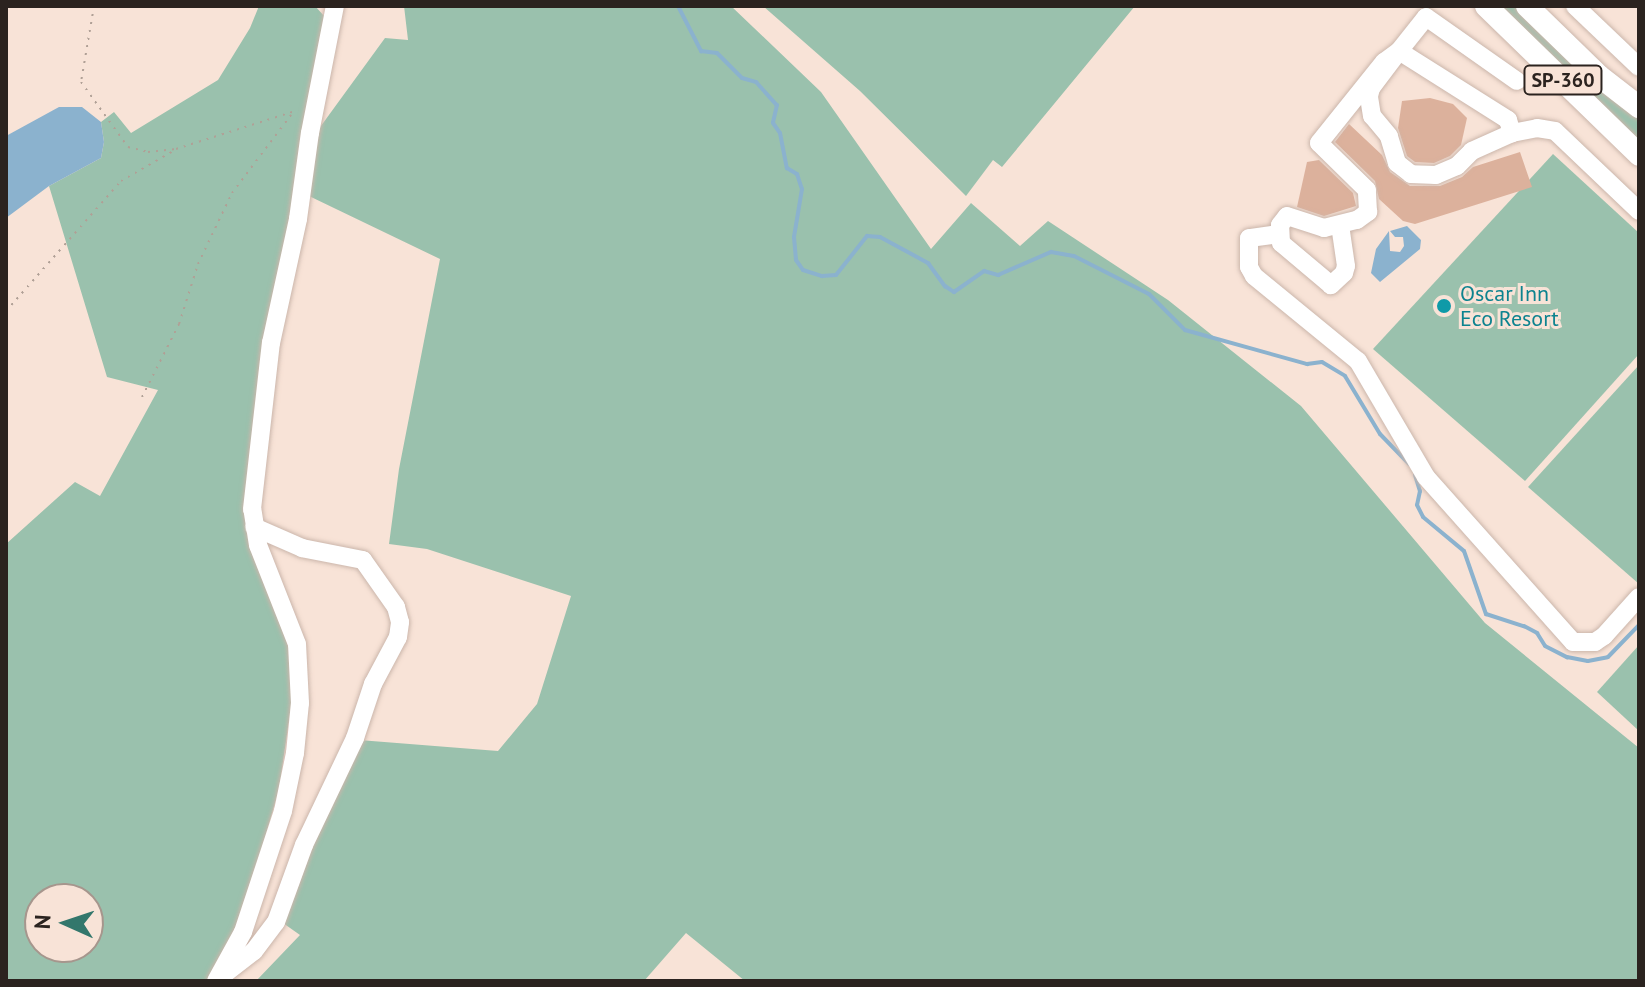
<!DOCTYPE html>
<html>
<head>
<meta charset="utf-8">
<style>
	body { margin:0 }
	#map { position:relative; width:1645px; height:987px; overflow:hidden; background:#f8e3d7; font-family:"PT Sans",sans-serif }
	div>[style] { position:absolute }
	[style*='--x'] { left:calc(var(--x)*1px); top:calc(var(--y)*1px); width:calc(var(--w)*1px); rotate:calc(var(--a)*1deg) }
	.green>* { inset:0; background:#9ac1ad }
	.water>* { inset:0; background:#8bb2ce }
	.stream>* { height:4px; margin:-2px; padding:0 2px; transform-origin:2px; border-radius:2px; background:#8bb2ce }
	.building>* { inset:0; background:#dcb19c }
	.path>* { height:2px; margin-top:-1px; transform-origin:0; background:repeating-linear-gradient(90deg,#b0a096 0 2px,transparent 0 8px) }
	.roads { filter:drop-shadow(0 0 2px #cbb6ab) drop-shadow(0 0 2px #cbb6ab) }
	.minor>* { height:18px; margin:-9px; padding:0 9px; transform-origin:9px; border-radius:9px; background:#fff }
	.major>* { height:22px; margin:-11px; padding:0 11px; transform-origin:11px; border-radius:11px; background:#fff }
	.dots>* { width:22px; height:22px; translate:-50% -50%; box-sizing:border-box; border:4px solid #f8e3d7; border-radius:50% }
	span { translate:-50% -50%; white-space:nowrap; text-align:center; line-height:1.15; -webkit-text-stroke:6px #f8e3d7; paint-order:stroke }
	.shield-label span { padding:2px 6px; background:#f8e3d7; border:2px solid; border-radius:6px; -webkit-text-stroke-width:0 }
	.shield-label { font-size:20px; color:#2b231f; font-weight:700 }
	.culture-label { font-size:22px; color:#0d838f }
	.left { translate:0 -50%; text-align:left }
	.frame { position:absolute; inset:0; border:8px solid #2b231f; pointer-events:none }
	.north { position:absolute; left:24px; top:883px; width:80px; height:80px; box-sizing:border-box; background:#f8e3d7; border:2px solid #a6968d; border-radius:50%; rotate:273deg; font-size:22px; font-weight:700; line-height:32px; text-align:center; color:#2b231f }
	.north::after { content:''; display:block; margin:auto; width:28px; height:36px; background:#33776c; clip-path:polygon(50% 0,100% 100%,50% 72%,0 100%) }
</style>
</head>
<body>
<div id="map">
	<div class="green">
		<div style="clip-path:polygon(evenodd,259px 6px,315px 6px,325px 17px,246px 520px,290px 652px,292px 700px,279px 789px,238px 931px,216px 971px,205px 981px,6px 981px,6px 544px,75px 482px,100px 496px,158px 390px,107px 377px,49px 186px,101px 158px,104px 142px,101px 122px,114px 112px,131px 133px,218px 80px,250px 28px,259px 6px,40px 899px,88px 899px,88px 947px,40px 947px,40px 899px)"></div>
		<div style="clip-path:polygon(404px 6px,731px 6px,821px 92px,931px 249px,971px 203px,1020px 246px,1048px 221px,1168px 300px,1301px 406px,1485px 623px,1639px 748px,1639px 981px,745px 981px,686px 933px,644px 981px,256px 981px,300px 935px,283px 923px,308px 853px,359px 740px,498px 751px,537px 704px,571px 596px,427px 549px,389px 544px,399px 469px,440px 259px,309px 196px,318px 130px,385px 38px,408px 40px)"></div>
		<div style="clip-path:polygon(763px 6px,1135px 6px,1002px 167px,993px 160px,966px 196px,860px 91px)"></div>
		<div style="clip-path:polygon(1498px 6px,1516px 6px,1583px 72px,1639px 116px,1639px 141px)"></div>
		<div style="clip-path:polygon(1553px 154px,1639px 233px,1639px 354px,1525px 481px,1373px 349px)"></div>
		<div style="clip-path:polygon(1639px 365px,1639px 584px,1528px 487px)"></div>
		<div style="clip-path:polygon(1639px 645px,1639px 731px,1597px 692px)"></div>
	</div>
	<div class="water">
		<div style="clip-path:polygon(59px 107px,82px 107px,101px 122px,104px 142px,101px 158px,49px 186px,6px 218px,6px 136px)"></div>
		<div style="clip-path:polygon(1407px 226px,1421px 240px,1420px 249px,1380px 282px,1371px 273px,1376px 249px,1389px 231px,1390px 251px,1400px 252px,1404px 246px,1403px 237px,1395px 237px,1390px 231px)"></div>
	</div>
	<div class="stream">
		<div style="--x:678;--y:6;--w:51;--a:62.9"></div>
		<div style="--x:701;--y:51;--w:16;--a:7"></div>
		<div style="--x:717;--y:53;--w:35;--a:45"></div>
		<div style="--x:742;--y:78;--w:15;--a:16"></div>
		<div style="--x:756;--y:82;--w:31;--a:48"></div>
		<div style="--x:777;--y:105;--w:18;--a:103"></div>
		<div style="--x:773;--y:123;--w:12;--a:55"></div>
		<div style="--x:780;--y:133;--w:36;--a:79"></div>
		<div style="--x:787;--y:168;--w:12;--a:31"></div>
		<div style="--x:797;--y:174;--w:16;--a:72"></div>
		<div style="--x:802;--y:189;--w:49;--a:99.5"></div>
		<div style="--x:794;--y:237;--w:23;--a:85"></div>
		<div style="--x:796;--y:260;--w:12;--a:55"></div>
		<div style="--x:803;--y:270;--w:20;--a:18"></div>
		<div style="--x:822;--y:276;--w:14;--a:-4"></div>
		<div style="--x:836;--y:275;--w:50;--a:-51.5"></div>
		<div style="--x:867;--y:236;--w:13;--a:4"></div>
		<div style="--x:880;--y:237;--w:55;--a:28.4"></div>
		<div style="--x:928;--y:263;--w:29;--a:54"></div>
		<div style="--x:945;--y:286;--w:11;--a:34"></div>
		<div style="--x:954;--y:292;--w:37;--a:-35"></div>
		<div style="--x:984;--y:271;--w:15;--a:16"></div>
		<div style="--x:998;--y:275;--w:58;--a:-23.5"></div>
		<div style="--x:1051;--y:252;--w:23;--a:10"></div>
		<div style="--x:1074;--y:256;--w:84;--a:26.9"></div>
		<div style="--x:1149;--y:294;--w:51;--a:45"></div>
		<div style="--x:1185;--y:330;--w:127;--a:15.6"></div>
		<div style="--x:1307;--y:364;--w:15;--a:-8"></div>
		<div style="--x:1322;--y:362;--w:27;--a:31"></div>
		<div style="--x:1345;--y:376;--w:68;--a:58.9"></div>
		<div style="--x:1380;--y:434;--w:42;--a:46"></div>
		<div style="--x:1415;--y:475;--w:17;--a:73"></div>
		<div style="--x:1420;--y:491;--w:14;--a:102"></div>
		<div style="--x:1417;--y:505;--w:13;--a:63"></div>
		<div style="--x:1423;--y:517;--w:53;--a:39.7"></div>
		<div style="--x:1464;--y:551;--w:67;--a:70.8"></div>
		<div style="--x:1486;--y:614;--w:40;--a:18"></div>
		<div style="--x:1524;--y:626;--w:15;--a:28"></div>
		<div style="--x:1537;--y:633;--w:15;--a:58"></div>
		<div style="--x:1545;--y:646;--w:25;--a:27"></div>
		<div style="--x:1567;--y:657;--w:21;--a:11"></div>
		<div style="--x:1588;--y:661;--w:20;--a:-11"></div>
		<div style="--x:1608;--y:657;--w:45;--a:-45.9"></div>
	</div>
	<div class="building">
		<div style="clip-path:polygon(1430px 98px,1453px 104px,1467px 118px,1461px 145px,1450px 156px,1434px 163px,1415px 162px,1407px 156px,1398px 128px,1402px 101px)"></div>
		<div style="clip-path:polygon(1349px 124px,1382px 155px,1390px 172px,1410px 186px,1440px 186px,1462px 177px,1473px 167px,1520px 152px,1532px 187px,1415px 224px,1403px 221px,1379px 199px,1375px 181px,1335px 142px)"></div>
		<div style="clip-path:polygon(1319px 160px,1353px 193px,1356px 206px,1324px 216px,1297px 207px,1307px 162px)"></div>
	</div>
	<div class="path">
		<div style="--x:94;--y:6;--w:77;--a:99.7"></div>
		<div style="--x:81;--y:82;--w:80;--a:54.1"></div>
		<div style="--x:128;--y:147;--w:21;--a:14"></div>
		<div style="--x:148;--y:152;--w:28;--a:-6"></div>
		<div style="--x:176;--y:149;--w:128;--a:-17.7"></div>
		<div style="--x:6;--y:311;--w:174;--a:-48.5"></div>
		<div style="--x:121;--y:181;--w:62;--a:-29.9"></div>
		<div style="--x:142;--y:397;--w:82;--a:-63.1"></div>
		<div style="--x:179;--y:324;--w:63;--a:-72.4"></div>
		<div style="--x:198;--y:264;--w:79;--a:-64.4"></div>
		<div style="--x:232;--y:193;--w:98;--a:-52.9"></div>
	</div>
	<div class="roads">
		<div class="minor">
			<div style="--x:1575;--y:6;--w:88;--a:43.6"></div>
			<div style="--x:1512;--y:133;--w:25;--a:-11"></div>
			<div style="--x:1537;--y:128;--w:18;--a:9"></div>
			<div style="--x:1555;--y:131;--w:116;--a:43.6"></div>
			<div style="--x:1340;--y:225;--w:41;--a:81.7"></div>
			<div style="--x:1346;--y:266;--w:7;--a:106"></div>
			<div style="--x:1344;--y:273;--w:18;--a:137"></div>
			<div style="--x:1331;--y:285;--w:65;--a:-140"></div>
			<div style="--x:1281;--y:243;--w:18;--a:-93"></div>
			<div style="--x:1280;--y:225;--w:11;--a:-52"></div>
			<div style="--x:1287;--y:216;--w:39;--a:18"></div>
			<div style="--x:1324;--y:228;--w:34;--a:-14"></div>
			<div style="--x:1357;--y:220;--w:14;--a:-36"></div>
			<div style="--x:1368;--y:212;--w:22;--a:-93"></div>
			<div style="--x:1367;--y:190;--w:67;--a:-135.6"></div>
			<div style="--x:1319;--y:143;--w:104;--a:-51.3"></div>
			<div style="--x:1384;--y:62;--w:19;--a:-36"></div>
			<div style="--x:1399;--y:51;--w:129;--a:32.3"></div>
			<div style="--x:1508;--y:120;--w:14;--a:73"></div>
			<div style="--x:1512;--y:133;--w:44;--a:155.8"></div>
			<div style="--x:1472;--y:151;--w:21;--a:135"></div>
			<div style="--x:1457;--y:166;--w:23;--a:157"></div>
			<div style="--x:1436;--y:175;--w:25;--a:-178"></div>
			<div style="--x:1411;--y:174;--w:18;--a:-142"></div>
			<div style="--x:1397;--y:163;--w:28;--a:-107"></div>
			<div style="--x:1389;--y:136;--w:26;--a:-130"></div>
			<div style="--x:1372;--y:116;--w:20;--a:-99"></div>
			<div style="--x:1369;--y:96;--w:8;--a:-76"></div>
			<div style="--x:1371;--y:88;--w:46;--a:-52.9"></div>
			<div style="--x:1399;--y:51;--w:43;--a:-51.5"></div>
			<div style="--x:1426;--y:17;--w:111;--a:35.1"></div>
			<div style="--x:1279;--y:234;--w:30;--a:172"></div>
			<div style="--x:1249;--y:238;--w:29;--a:90"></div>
			<div style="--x:1249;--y:267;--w:10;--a:61"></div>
			<div style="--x:1254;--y:276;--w:134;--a:39.3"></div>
			<div style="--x:1358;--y:361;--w:134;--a:59.6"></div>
			<div style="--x:1426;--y:477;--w:221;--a:48.3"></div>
			<div style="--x:1573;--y:642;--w:22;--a:0"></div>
			<div style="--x:1595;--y:642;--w:11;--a:-34"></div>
			<div style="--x:1604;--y:636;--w:52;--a:-48.1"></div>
			<div style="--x:227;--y:972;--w:34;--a:-38"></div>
			<div style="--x:254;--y:951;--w:36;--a:-53"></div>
			<div style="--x:276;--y:922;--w:82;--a:-70"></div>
			<div style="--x:304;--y:845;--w:119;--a:-64.5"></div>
			<div style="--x:355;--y:738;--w:57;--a:-71.6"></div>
			<div style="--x:373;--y:684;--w:53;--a:-62"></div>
			<div style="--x:398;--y:637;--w:15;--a:-82"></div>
			<div style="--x:400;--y:622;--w:16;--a:-105"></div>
			<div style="--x:396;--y:607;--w:57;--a:-125.1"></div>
			<div style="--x:363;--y:560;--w:62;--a:-168.9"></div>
			<div style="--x:302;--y:548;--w:52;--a:-156.4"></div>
			<div style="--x:216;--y:981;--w:56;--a:-61.1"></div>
			<div style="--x:243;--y:932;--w:127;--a:-71.7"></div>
			<div style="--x:283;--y:811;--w:59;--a:-78.3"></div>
			<div style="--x:295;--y:753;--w:50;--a:-84.3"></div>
			<div style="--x:300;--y:703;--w:59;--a:-92.9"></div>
			<div style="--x:297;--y:644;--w:106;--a:-111.5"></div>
			<div style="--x:258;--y:545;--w:36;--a:-99"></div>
			<div style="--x:252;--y:509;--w:167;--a:-83.5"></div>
			<div style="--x:271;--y:343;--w:127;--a:-77.7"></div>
			<div style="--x:298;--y:219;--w:87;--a:-82.1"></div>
			<div style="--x:310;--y:133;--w:129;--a:-78.9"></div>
		</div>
		<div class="major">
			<div style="--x:1486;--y:6;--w:214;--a:44.2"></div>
			<div style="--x:1527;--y:6;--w:100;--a:44.2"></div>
			<div style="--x:1599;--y:76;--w:51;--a:37.8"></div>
		</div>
	</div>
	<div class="dots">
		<div style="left:1444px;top:306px;background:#0f9aa8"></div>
	</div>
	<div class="shield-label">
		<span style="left:1563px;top:80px">SP-360</span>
	</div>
	<div class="culture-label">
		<span class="left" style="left:1460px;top:306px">Oscar Inn<br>Eco Resort</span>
	</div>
	<div class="frame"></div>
	<div class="north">N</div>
</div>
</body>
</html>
